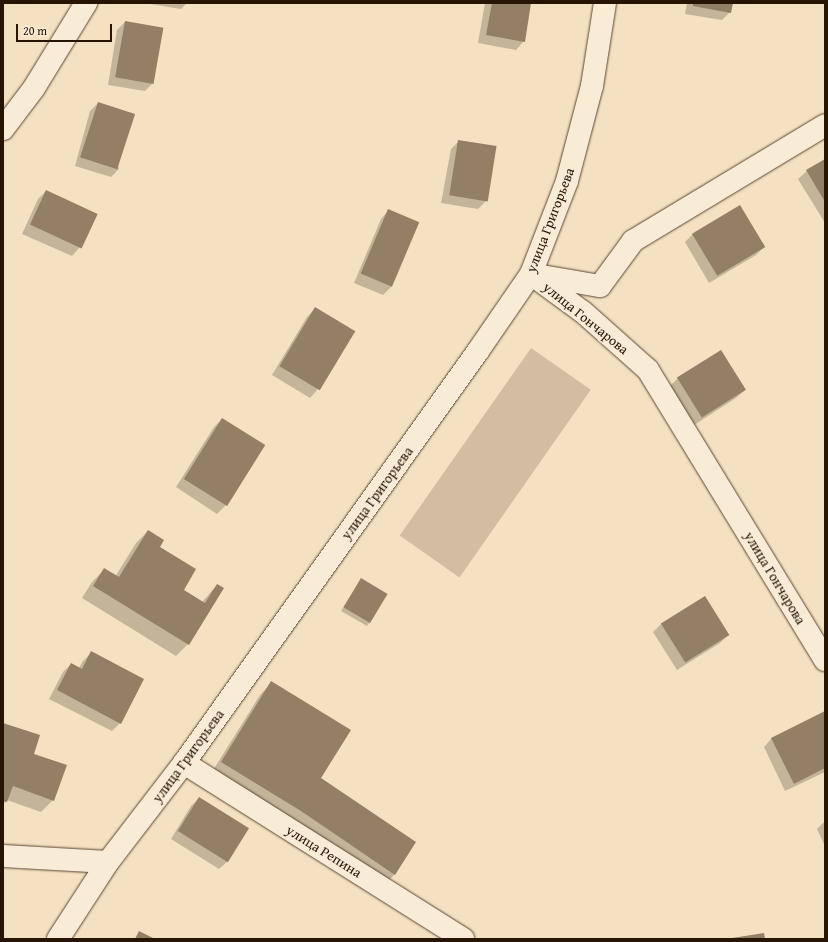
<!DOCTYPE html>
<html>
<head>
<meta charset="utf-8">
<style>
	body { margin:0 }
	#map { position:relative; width:828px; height:942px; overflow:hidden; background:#f4e1c1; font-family:"Gentium Book Plus",serif }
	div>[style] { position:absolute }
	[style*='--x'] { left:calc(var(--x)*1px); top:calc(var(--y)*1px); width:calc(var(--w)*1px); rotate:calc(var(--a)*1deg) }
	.green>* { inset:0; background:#d1bea1; transform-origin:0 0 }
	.shadow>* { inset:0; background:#0003 }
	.building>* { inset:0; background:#927f66; transform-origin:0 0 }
	.roads { filter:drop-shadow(0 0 1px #5a4732) drop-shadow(0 0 1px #5a4732) }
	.minor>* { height:22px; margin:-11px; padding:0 11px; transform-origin:11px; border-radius:11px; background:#f8ecd7 }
	.secondary>* { height:22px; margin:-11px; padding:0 11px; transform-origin:11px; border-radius:11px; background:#f8ecd7 }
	span { translate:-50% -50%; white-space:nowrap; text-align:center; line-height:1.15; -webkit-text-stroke:3.5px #f8ecd7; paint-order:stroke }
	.street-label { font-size:14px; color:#271403 }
	.frame { position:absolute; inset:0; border:4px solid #271403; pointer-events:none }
	.scale { position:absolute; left:16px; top:24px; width:96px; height:18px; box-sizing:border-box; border:2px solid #271403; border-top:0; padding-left:5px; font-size:12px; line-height:14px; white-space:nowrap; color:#271403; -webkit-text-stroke:3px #f8ecd7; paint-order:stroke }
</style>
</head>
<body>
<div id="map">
	<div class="green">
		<div style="left:531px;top:348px;width:73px;height:229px;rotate:35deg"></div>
	</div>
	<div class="shadow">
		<div style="clip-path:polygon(144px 3px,187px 3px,181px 9px)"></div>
		<div style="clip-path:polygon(485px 3px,530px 3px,524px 41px,516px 50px,478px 43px)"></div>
		<div style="clip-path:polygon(687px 3px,732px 3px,730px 12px,722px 20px,685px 14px)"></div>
		<div style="clip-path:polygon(125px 22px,153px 83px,145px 91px,108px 85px,117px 30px)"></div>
		<div style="clip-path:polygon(98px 103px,119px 169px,111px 177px,75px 166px,90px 111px)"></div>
		<div style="clip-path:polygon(459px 141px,486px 201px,478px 209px,441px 203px,451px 149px)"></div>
		<div style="clip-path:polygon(825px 160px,825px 223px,798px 179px,807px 171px)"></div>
		<div style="clip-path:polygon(46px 191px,80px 247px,72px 256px,22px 234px,38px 199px)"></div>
		<div style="clip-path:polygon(389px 210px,417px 223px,391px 287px,383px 295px,354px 283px,381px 219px)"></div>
		<div style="clip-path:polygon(693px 234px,764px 247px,756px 255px,709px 283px,685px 242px)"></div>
		<div style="clip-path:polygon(315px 309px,318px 389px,310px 398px,272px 375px,307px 317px)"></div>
		<div style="clip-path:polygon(678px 378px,745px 390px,736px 398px,694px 425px,670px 386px)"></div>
		<div style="clip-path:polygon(222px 419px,226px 505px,217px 514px,176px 487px,214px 427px)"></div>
		<div style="clip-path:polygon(148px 531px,182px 590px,202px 602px,217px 585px,188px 644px,176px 656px,82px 598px,92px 582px,104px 570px,115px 577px,136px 543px)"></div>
		<div style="clip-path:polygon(361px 579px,370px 622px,367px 626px,341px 611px)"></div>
		<div style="clip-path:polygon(661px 624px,728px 635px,720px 643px,677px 670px,653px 632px)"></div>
		<div style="clip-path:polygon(92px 652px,120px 723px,112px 731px,49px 699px,63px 672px,71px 664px,79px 668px,83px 661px)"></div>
		<div style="clip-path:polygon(271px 683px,320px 779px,414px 842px,394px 875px,386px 883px,210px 775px,260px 695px)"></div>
		<div style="clip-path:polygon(825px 713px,825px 772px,785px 791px,764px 747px,772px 738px)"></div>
		<div style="clip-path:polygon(3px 724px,32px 754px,53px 800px,41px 812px,7px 800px,3px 805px)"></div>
		<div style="clip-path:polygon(199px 798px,228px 861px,219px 869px,171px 839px,191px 806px)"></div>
		<div style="clip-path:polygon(825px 821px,825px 846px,817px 829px)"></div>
	</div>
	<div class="building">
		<div style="clip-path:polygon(492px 3px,531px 3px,525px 42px,486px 35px)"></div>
		<div style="clip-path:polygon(693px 3px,733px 3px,731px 13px,693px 6px)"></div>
		<div style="left:125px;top:21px;width:39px;height:57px;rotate:10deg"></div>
		<div style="left:98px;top:102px;width:39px;height:58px;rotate:18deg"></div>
		<div style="left:458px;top:140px;width:39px;height:56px;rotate:9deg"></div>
		<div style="clip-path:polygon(825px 159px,825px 202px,806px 170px)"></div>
		<div style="left:46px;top:190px;width:57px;height:38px;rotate:25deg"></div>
		<div style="left:740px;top:205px;width:49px;height:56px;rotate:59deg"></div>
		<div style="left:388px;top:209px;width:34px;height:70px;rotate:23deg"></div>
		<div style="left:315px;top:307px;width:47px;height:69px;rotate:31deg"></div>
		<div style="left:721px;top:350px;width:47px;height:52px;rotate:58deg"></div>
		<div style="left:222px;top:418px;width:51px;height:72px;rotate:32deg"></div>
		<div style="clip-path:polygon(148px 530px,164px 540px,160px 547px,196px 569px,184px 590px,205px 603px,217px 584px,224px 588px,189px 645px,93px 586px,104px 568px,119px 577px)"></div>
		<div style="left:361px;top:578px;width:31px;height:34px;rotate:31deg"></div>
		<div style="left:705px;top:596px;width:46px;height:52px;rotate:58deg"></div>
		<div style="clip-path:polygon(91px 651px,144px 679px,121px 724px,57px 690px,71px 663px,82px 669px)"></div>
		<div style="clip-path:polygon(271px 681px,351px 730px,321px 778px,416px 842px,395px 875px,301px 811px,221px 762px)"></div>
		<div style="clip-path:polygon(825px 711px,825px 768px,794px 784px,771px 738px)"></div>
		<div style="clip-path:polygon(3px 723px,40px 735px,34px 754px,67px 765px,54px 801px,13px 786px,7px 802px,3px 801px)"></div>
		<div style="left:199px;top:797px;width:59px;height:40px;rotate:32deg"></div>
		<div style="clip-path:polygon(139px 931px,155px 939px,135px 939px)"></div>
		<div style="clip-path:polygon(764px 933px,765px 939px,732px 939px,732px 938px)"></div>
	</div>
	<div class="roads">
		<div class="minor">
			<div style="--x:3;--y:129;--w:51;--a:-52.9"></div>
			<div style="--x:34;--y:88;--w:100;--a:-58.5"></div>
			<div style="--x:531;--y:274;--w:64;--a:36.2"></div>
			<div style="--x:583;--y:312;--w:87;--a:41.7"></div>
			<div style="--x:648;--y:370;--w:340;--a:58.6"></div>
			<div style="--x:536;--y:275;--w:65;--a:9.8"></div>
			<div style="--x:600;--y:286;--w:56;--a:-53.7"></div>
			<div style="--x:633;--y:241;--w:224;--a:-31.1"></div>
			<div style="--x:184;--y:763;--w:330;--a:32.2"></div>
			<div style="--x:3;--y:856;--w:105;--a:3.3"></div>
		</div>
		<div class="secondary">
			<div style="--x:58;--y:939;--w:92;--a:-57"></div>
			<div style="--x:108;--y:862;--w:125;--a:-52.5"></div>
			<div style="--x:184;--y:763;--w:506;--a:-54.49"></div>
			<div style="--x:478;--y:351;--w:93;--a:-55.5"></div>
			<div style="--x:531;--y:274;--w:100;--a:-68.8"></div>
			<div style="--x:567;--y:181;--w:98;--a:-75.3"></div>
			<div style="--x:592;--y:86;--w:84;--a:-81.1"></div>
		</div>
	</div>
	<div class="street-label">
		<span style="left:550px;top:220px;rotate:-69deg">улица Григорьева</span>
		<span style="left:586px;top:318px;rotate:39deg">улица Гончарова</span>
		<span style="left:377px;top:493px;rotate:-54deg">улица Григорьева</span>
		<span style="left:775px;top:578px;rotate:59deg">улица Гончарова</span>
		<span style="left:188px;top:756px;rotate:-54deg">улица Григорьева</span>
		<span style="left:324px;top:851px;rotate:32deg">улица Репина</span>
	</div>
	<div class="frame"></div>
	<div class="scale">20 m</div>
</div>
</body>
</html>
